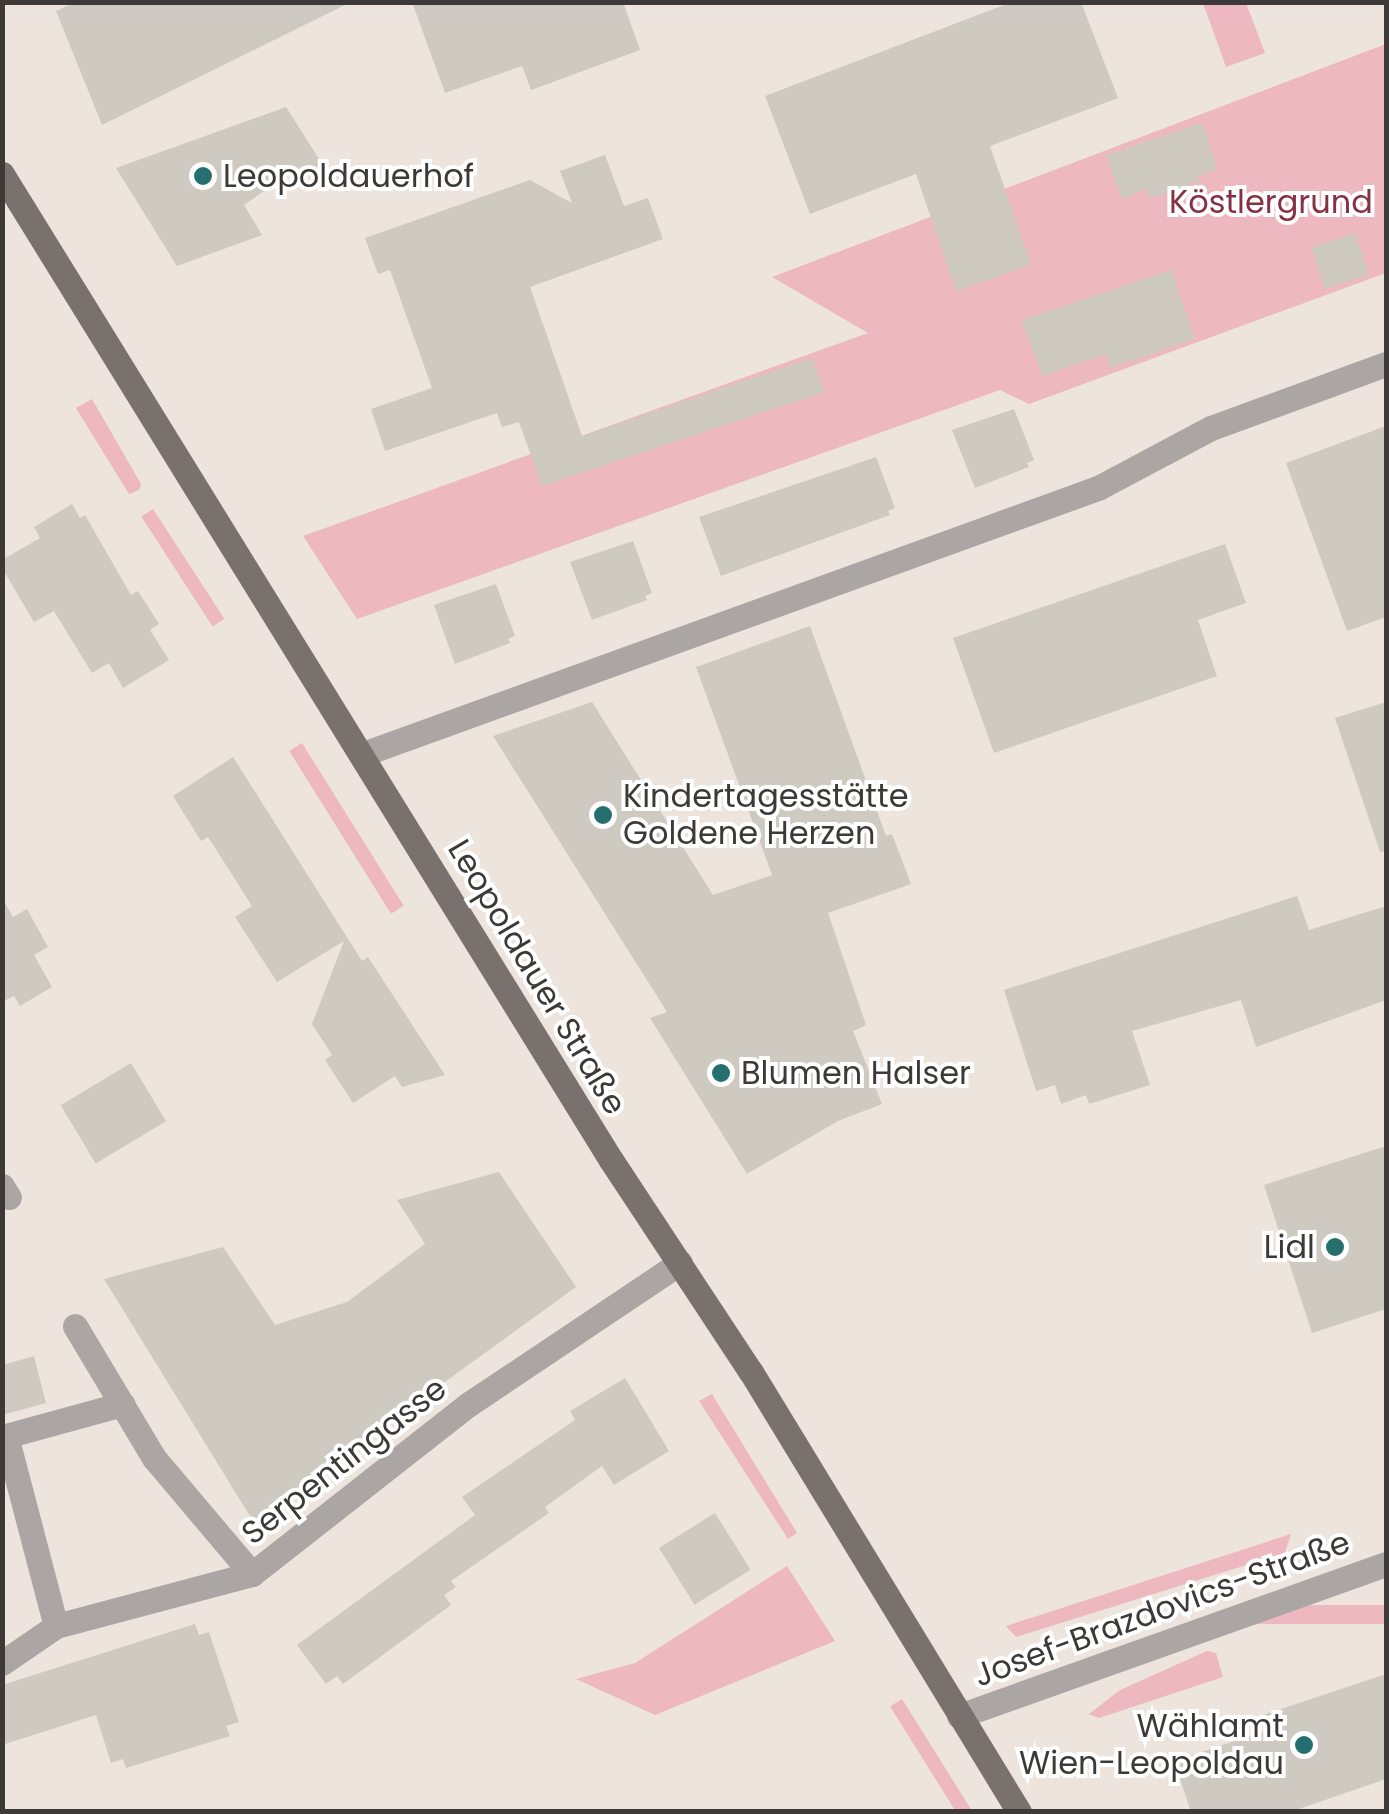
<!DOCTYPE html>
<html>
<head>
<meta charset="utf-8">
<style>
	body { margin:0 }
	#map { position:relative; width:1389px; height:1814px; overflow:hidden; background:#ece4dd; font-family:Poppins,sans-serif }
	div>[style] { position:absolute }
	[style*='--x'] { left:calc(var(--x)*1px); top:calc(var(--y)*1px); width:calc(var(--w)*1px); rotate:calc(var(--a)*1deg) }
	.green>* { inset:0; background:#edb8bf; transform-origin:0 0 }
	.building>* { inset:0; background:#cecac1; transform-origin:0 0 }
	.minor>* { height:25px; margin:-12.5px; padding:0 12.5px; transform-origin:12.5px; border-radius:12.5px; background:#aba6a4 }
	.major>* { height:25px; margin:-12.5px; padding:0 12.5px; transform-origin:12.5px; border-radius:12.5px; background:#79716e }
	.dots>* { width:28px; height:28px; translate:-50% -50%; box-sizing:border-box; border:5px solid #fff; border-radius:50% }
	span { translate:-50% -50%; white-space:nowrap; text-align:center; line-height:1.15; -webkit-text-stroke:8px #fff; paint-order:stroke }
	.poi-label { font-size:32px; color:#3c3936 }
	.left { translate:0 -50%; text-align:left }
	.right { translate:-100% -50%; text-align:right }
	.park-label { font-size:32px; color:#853043 }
	.street-label { font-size:32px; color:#3c3936 }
	.frame { position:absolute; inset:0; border:5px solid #3c3936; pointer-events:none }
</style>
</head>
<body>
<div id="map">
	<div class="green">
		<div style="clip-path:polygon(1203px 3px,1246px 3px,1265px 53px,1226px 67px)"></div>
		<div style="clip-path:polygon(1386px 44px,1386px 273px,1029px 404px,1000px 390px,357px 619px,303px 536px,868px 333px,772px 277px)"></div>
		<div style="clip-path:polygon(92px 399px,141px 484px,139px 490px,129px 494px,76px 408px)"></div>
		<div style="left:153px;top:509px;width:131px;height:14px;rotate:57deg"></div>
		<div style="left:302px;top:743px;width:192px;height:15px;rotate:58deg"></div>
		<div style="clip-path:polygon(712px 1394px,797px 1533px,788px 1539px,699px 1401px)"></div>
		<div style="clip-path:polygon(1291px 1534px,1285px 1553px,1016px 1637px,1006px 1626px)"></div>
		<div style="clip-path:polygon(787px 1566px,835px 1641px,655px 1715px,576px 1679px,635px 1663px)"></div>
		<div style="left:1386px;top:1605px;width:19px;height:151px;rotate:90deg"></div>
		<div style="clip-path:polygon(1207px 1651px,1216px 1653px,1223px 1677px,1099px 1718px,1089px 1714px,1120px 1690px)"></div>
		<div style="left:902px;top:1699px;width:132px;height:14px;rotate:58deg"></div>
	</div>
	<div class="building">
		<div style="clip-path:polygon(75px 2px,351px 2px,102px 125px,56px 11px)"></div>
		<div style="clip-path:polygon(412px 2px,623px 2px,640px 50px,531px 90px,522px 66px,445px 93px)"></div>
		<div style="clip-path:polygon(1012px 2px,1081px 2px,1118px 98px,990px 146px,1031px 265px,956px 291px,916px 174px,810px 214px,765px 96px)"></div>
		<div style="clip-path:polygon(286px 107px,335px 184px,292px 171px,244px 205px,262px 235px,177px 266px,116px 168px)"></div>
		<div style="clip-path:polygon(1202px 123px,1218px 169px,1199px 176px,1200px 181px,1150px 199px,1147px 189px,1122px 199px,1106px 155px)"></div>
		<div style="clip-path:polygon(605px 155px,624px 206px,648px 198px,663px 239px,530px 287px,582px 436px,812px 358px,824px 392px,542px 486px,519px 422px,502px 427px,497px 413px,385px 451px,371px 409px,432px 388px,390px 270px,378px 274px,365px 238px,530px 180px,572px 203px,560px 171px)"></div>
		<div style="left:1355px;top:233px;width:44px;height:46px;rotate:72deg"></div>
		<div style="clip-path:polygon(1171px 270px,1195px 339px,1110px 368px,1106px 354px,1042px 376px,1022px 320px)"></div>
		<div style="clip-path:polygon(1014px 409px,1034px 460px,1027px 463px,1029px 467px,975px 488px,952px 430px)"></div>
		<div style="clip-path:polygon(1386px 426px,1386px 617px,1347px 631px,1286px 463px)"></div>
		<div style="clip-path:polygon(876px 457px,895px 508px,888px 511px,890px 515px,721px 576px,699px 517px)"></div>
		<div style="clip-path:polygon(72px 504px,80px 518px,85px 515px,131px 595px,138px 591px,159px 624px,150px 630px,169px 660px,123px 688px,109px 663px,92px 673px,54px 611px,34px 622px,2px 568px,2px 560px,40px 538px,34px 527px)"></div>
		<div style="clip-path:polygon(633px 541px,652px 593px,645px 596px,647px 600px,592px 620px,570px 562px)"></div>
		<div style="clip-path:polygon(1225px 544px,1246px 603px,1198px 620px,1217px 676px,994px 753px,953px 638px)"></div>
		<div style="clip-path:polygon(496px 584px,515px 636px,508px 639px,510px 643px,455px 664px,434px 605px)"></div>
		<div style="clip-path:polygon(810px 626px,886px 836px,892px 834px,911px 884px,828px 913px,866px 1025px,853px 1031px,882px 1104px,838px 1121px,747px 1174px,650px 1018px,667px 1012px,493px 736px,592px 702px,713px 895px,772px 875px,696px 667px)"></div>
		<div style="clip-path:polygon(1386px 702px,1386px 851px,1380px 852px,1335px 718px)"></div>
		<div style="clip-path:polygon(233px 757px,362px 961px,368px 957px,445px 1075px,402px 1087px,395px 1076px,353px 1103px,325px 1060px,332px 1055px,312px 1024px,344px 941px,277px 982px,235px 917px,252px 906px,208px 837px,201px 841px,173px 796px)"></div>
		<div style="clip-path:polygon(1297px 896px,1309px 930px,1386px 906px,1386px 1000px,1256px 1047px,1241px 1000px,1132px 1031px,1150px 1085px,1089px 1104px,1086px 1095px,1061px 1104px,1055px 1085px,1036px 1091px,1004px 990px)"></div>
		<div style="clip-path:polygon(2px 898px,13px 917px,27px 909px,48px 947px,34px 955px,52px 987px,20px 1006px,14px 996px,2px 1002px)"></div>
		<div style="left:131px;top:1063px;width:68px;height:82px;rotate:59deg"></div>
		<div style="clip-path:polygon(1386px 1146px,1386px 1309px,1312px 1333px,1264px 1185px)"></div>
		<div style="clip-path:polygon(499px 1172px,576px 1287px,253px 1521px,104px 1279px,223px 1247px,275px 1325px,347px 1302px,425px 1244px,397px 1200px)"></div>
		<div style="clip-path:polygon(34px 1356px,46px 1403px,2px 1415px,2px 1365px)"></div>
		<div style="clip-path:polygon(625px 1378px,669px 1451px,614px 1485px,602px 1466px,545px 1507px,549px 1513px,451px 1581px,456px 1587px,444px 1595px,451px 1605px,343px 1684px,337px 1676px,326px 1684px,297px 1645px,475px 1515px,462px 1497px,575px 1420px,570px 1411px)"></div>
		<div style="left:715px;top:1513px;width:67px;height:66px;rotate:58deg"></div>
		<div style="clip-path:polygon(195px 1624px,199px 1635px,209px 1632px,239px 1722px,226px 1726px,230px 1736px,126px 1768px,123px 1759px,111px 1763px,96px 1715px,2px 1745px,2px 1685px)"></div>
		<div style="clip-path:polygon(1386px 1674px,1386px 1779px,1290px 1812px,1191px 1812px,1174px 1761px,1268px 1730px,1263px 1715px)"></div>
	</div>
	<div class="minor">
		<div style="--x:363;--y:754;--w:782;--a:-19.9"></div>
		<div style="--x:1098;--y:488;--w:128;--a:-28"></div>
		<div style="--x:1211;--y:428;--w:186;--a:-20.1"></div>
		<div style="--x:2;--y:1186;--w:13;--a:58"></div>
		<div style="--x:75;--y:1326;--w:154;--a:59.1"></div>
		<div style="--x:154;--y:1458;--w:152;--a:49.8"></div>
		<div style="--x:6;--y:1436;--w:196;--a:75.3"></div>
		<div style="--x:2;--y:1437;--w:125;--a:-15.3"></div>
		<div style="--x:2;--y:1663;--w:65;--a:-34.4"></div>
		<div style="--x:56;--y:1626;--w:203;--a:-14.9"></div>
		<div style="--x:252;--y:1574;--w:276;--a:-38.1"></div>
		<div style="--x:469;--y:1404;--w:254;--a:-33.8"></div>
		<div style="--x:959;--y:1716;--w:453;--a:-19.6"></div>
	</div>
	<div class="major">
		<div style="--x:2;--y:174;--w:1159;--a:58.3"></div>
		<div style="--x:611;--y:1160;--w:254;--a:56.6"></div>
		<div style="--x:751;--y:1372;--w:515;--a:58.65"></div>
	</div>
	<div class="dots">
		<div style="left:203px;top:176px;background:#25706f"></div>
		<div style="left:603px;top:815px;background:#25706f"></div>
		<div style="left:721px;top:1073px;background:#25706f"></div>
		<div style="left:1335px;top:1247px;background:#25706f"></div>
		<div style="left:1304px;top:1745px;background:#25706f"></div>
	</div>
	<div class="poi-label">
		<span class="left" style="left:223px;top:176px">Leopoldauerhof</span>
		<span class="left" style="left:623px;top:815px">Kindertagesstätte<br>Goldene Herzen</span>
		<span class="left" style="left:741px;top:1073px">Blumen Halser</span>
		<span class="right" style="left:1315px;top:1247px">Lidl</span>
		<span class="right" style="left:1284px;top:1745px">Wählamt<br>Wien-Leopoldau</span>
	</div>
	<div class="park-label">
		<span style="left:1271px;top:202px">Köstlergrund</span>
	</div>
	<div class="street-label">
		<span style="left:537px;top:977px;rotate:59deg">Leopoldauer Straße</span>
		<span style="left:344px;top:1461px;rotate:-38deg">Serpentingasse</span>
		<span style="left:1162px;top:1609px;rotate:-20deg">Josef-Brazdovics-Straße</span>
	</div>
	<div class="frame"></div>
</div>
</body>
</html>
